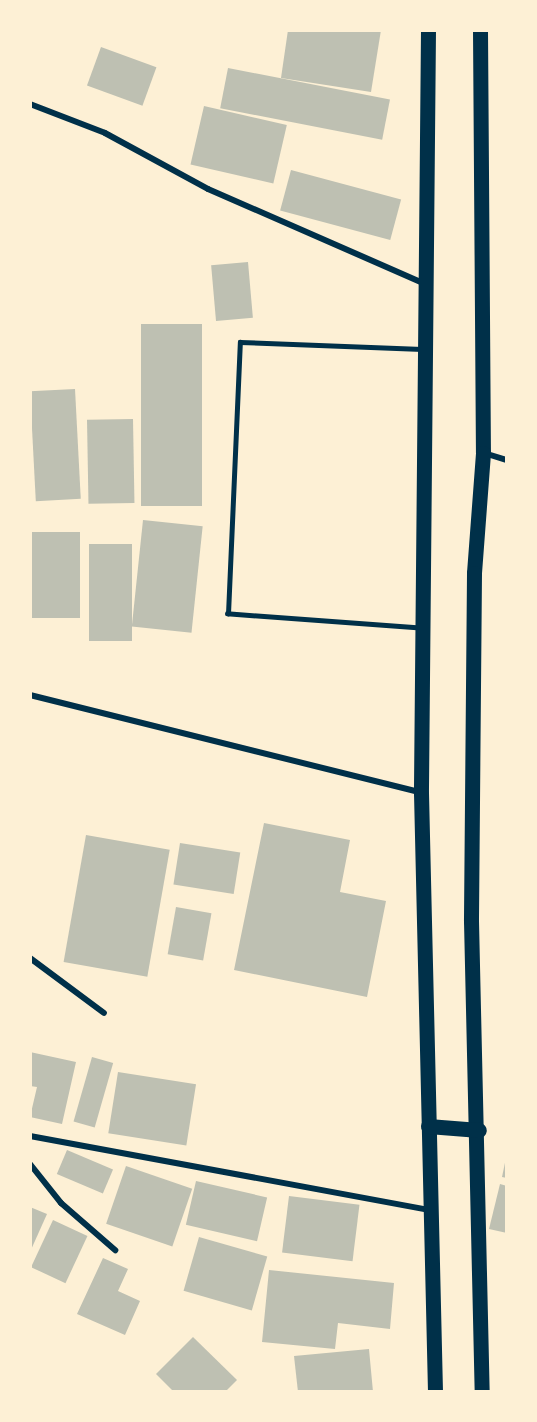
<!DOCTYPE html>
<html>
<head>
<meta charset="utf-8">
<style>
	body { margin:0 }
	#map { position:relative; width:537px; height:1422px; overflow:hidden; background:#fdf0d5; font-family:"Open Sans",sans-serif }
	div>[style] { position:absolute }
	[style*='--x'] { left:calc(var(--x)*1px); top:calc(var(--y)*1px); width:calc(var(--w)*1px); rotate:calc(var(--a)*1deg) }
	.building>* { inset:0; background:#bec0b2; transform-origin:0 0 }
	.service>* { height:4.5px; margin:-2.25px; padding:0 2.25px; transform-origin:2.25px; border-radius:2.25px; background:#003049 }
	.minor>* { height:6px; margin:-3px; padding:0 3px; transform-origin:3px; border-radius:3px; background:#003049 }
	.primary>* { height:15px; margin:-7.5px; padding:0 7.5px; transform-origin:7.5px; border-radius:7.5px; background:#003049 }
	span { translate:-50% -50%; white-space:nowrap; text-align:center; line-height:1.15; -webkit-text-stroke:6px #fdf0d5; paint-order:stroke }
	.frame { position:absolute; inset:0; border:32px solid #fdf0d5; pointer-events:none }
</style>
</head>
<body>
<div id="map">
	<div class="building">
		<div style="clip-path:polygon(288px 30px,381px 30px,371px 92px,281px 78px)"></div>
		<div style="left:101px;top:47px;width:59px;height:41px;rotate:20deg"></div>
		<div style="left:228px;top:68px;width:165px;height:41px;rotate:11deg"></div>
		<div style="left:204px;top:106px;width:85px;height:60px;rotate:13deg"></div>
		<div style="left:291px;top:170px;width:114px;height:42px;rotate:15deg"></div>
		<div style="left:248px;top:262px;width:56px;height:37px;rotate:85deg"></div>
		<div style="left:141px;top:324px;width:61px;height:182px"></div>
		<div style="left:75px;top:389px;width:110px;height:45px;rotate:87deg"></div>
		<div style="left:133px;top:419px;width:84px;height:46px;rotate:89deg"></div>
		<div style="left:143px;top:520px;width:60px;height:107px;rotate:6deg"></div>
		<div style="left:80px;top:532px;width:86px;height:50px;rotate:90deg"></div>
		<div style="left:89px;top:544px;width:43px;height:97px"></div>
		<div style="clip-path:polygon(264px 823px,350px 840px,340px 892px,386px 901px,367px 997px,234px 970px)"></div>
		<div style="left:86px;top:835px;width:85px;height:129px;rotate:10deg"></div>
		<div style="left:180px;top:843px;width:61px;height:42px;rotate:9deg"></div>
		<div style="left:176px;top:907px;width:36px;height:48px;rotate:10deg"></div>
		<div style="clip-path:polygon(30px 1052px,76px 1062px,62px 1124px,30px 1117px,37px 1087px,30px 1086px)"></div>
		<div style="left:92px;top:1057px;width:22px;height:67px;rotate:16deg"></div>
		<div style="left:118px;top:1072px;width:79px;height:62px;rotate:9deg"></div>
		<div style="left:67px;top:1150px;width:50px;height:26px;rotate:23deg"></div>
		<div style="clip-path:polygon(506px 1158px,507px 1158px,507px 1178px,502px 1177px)"></div>
		<div style="left:126px;top:1166px;width:70px;height:61px;rotate:19deg"></div>
		<div style="left:196px;top:1181px;width:73px;height:45px;rotate:13deg"></div>
		<div style="clip-path:polygon(500px 1184px,507px 1186px,507px 1233px,489px 1229px)"></div>
		<div style="left:289px;top:1196px;width:71px;height:57px;rotate:7deg"></div>
		<div style="clip-path:polygon(30px 1207px,47px 1214px,30px 1252px)"></div>
		<div style="left:53px;top:1220px;width:38px;height:52px;rotate:25deg"></div>
		<div style="left:199px;top:1237px;width:71px;height:56px;rotate:16deg"></div>
		<div style="clip-path:polygon(103px 1258px,128px 1269px,118px 1291px,140px 1301px,125px 1335px,77px 1314px)"></div>
		<div style="clip-path:polygon(269px 1270px,394px 1283px,390px 1329px,338px 1323px,335px 1349px,262px 1342px)"></div>
		<div style="clip-path:polygon(193px 1337px,237px 1380px,225px 1392px,174px 1392px,156px 1374px)"></div>
		<div style="clip-path:polygon(369px 1349px,373px 1392px,298px 1392px,294px 1356px)"></div>
	</div>
	<div class="service">
		<div style="--x:420;--y:628;--w:193;--a:-175.8"></div>
		<div style="--x:228;--y:614;--w:272;--a:-87.5"></div>
		<div style="--x:240;--y:342;--w:182;--a:2.2"></div>
	</div>
	<div class="minor">
		<div style="--x:30;--y:104;--w:80;--a:21.1"></div>
		<div style="--x:105;--y:133;--w:117;--a:28.5"></div>
		<div style="--x:208;--y:189;--w:237;--a:23.6"></div>
		<div style="--x:484;--y:453;--w:24;--a:17"></div>
		<div style="--x:30;--y:695;--w:401;--a:14"></div>
		<div style="--x:30;--y:958;--w:92;--a:36.6"></div>
		<div style="--x:30;--y:1136;--w:408;--a:10.5"></div>
		<div style="--x:30;--y:1164;--w:50;--a:51.5"></div>
		<div style="--x:61;--y:1203;--w:72;--a:41"></div>
	</div>
	<div class="primary">
		<div style="--x:428;--y:30;--w:763;--a:90.53"></div>
		<div style="--x:421;--y:793;--w:599;--a:88.66"></div>
		<div style="--x:480;--y:30;--w:423;--a:89.6"></div>
		<div style="--x:483;--y:453;--w:120;--a:94.3"></div>
		<div style="--x:474;--y:573;--w:348;--a:90.5"></div>
		<div style="--x:471;--y:921;--w:471;--a:88.7"></div>
		<div style="--x:428;--y:1126;--w:51;--a:4.5"></div>
	</div>
	<div class="frame"></div>
</div>
</body>
</html>
